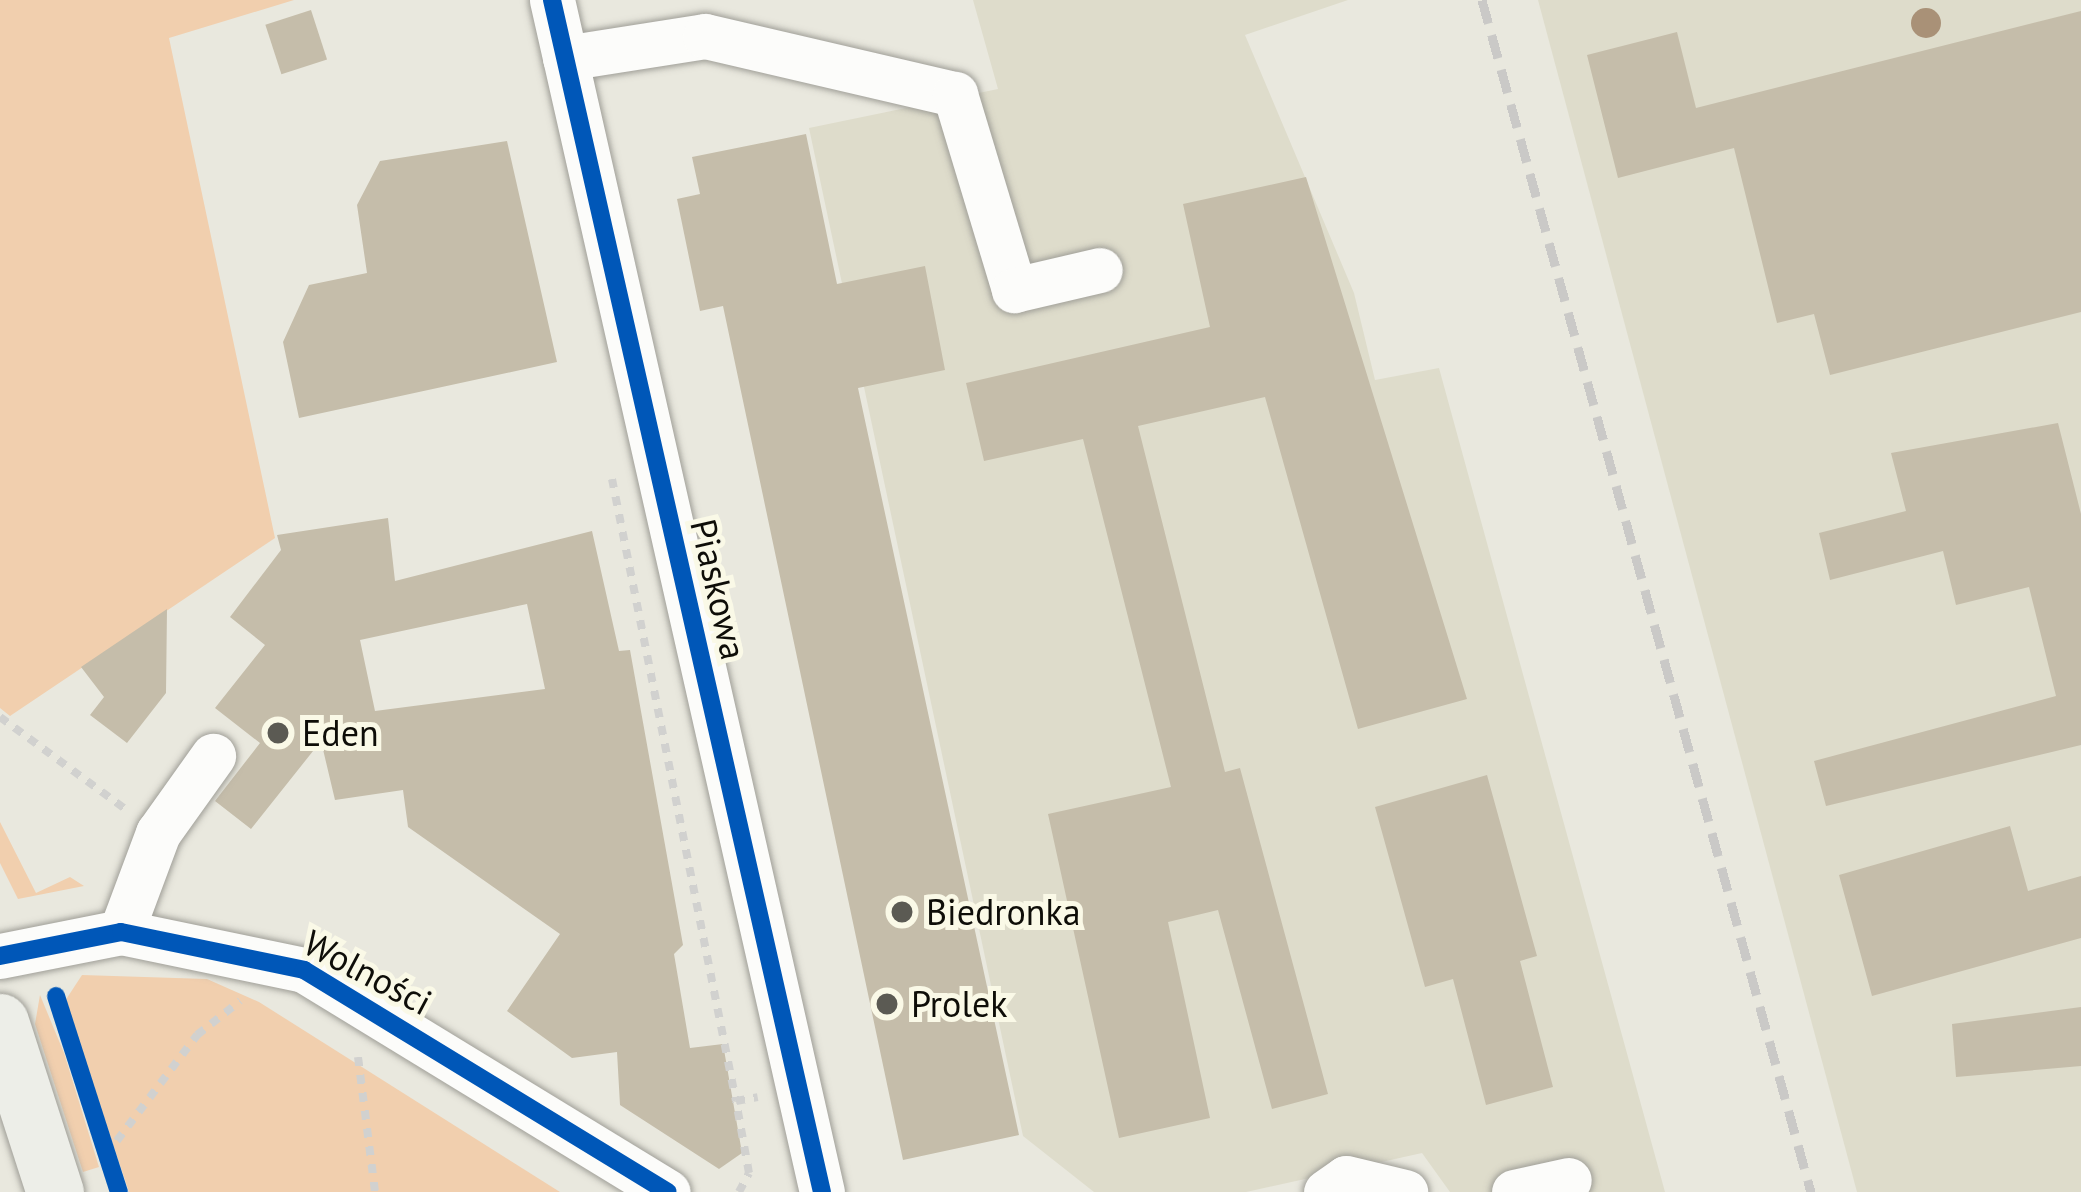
<!DOCTYPE html>
<html>
<head>
<meta charset="utf-8">
<style>
	body { margin:0 }
	#map { position:relative; width:2081px; height:1192px; overflow:hidden; background:#e9e8de; font-family:"PT Sans",sans-serif }
	div>[style] { position:absolute }
	[style*='--x'] { left:calc(var(--x)*1px); top:calc(var(--y)*1px); width:calc(var(--w)*1px); rotate:calc(var(--a)*1deg) }
	.built>* { inset:0; background:#dedccb }
	.green>* { inset:0; background:#f1cfae }
	.building>* { inset:0; background:#c5bdaa; transform-origin:0 0 }
	.path>* { height:8px; margin-top:-4px; transform-origin:0; background:repeating-linear-gradient(90deg,#d1d1cf 0 9px,transparent 0 18px) }
	.roads { filter:drop-shadow(0 0 3px #a09f98) drop-shadow(0 0 3px #a09f98) }
	.minor>* { height:45px; margin:-22.5px; padding:0 22.5px; transform-origin:22.5px; border-radius:22.5px; background:#fcfcfa }
	.major>* { height:57px; margin:-28.5px; padding:0 28.5px; transform-origin:28.5px; border-radius:28.5px; background:#edeee8 }
	.rail>* { height:9px; margin-top:-4.5px; transform-origin:0; background:repeating-linear-gradient(90deg,#cac9c7 0 24px,transparent 0 36px) }
	.cycleway>* { height:18px; margin:-9px; padding:0 9px; transform-origin:9px; border-radius:9px; background:#0057b8 }
	.trees>* { width:30px; height:30px; margin:-15px; border-radius:50%; background:#a99177 }
	.dots>* { width:33px; height:33px; translate:-50% -50%; box-sizing:border-box; border:6px solid #faf9e7; border-radius:50% }
	span { translate:-50% -50%; white-space:nowrap; text-align:center; line-height:1.15; -webkit-text-stroke:10px #faf9e7; paint-order:stroke }
	.street-label { font-size:36px; color:#0e0d08 }
	.poi-label { font-size:36px; color:#0e0d08 }
	.left { translate:0 -50%; text-align:left }
</style>
</head>
<body>
<div id="map">
	<div class="built">
		<div style="clip-path:polygon(973px 0,1348px 0,1245px 35px,1354px 293px,1375px 380px,1439px 368px,1665px 1192px,1450px 1192px,1422px 1153px,1246px 1192px,1094px 1192px,1023px 1136px,809px 128px,998px 89px)"></div>
		<div style="clip-path:polygon(1538px 0,2081px 0,2081px 1192px,1857px 1192px)"></div>
	</div>
	<div class="green">
		<div style="clip-path:polygon(0 0,294px 0,169px 38px,275px 538px,10px 716px,0 708px)"></div>
		<div style="clip-path:polygon(0 822px,36px 893px,70px 877px,84px 886px,18px 899px,0 863px)"></div>
		<div style="clip-path:polygon(82px 975px,207px 979px,259px 1002px,560px 1192px,129px 1192px,65px 1001px)"></div>
		<div style="clip-path:polygon(40px 995px,64px 1053px,99px 1167px,83px 1172px,35px 1024px)"></div>
	</div>
	<div class="building">
		<div style="left:311px;top:10px;width:52px;height:48px;rotate:72deg"></div>
		<div style="clip-path:polygon(2081px 11px,2081px 312px,1830px 375px,1814px 314px,1777px 323px,1734px 148px,1618px 178px,1587px 55px,1677px 32px,1696px 108px)"></div>
		<div style="clip-path:polygon(806px 134px,837px 284px,925px 266px,945px 370px,858px 388px,1019px 1135px,903px 1160px,723px 306px,700px 311px,677px 199px,700px 194px,692px 157px)"></div>
		<div style="clip-path:polygon(507px 141px,557px 362px,299px 418px,283px 342px,309px 285px,367px 273px,357px 205px,380px 161px)"></div>
		<div style="clip-path:polygon(1306px 177px,1467px 699px,1358px 729px,1265px 397px,1138px 426px,1225px 772px,1240px 768px,1328px 1094px,1272px 1109px,1218px 910px,1168px 922px,1210px 1118px,1119px 1138px,1048px 814px,1171px 787px,1083px 439px,984px 461px,966px 383px,1210px 327px,1183px 204px)"></div>
		<div style="clip-path:polygon(2058px 423px,2081px 514px,2081px 745px,1826px 806px,1814px 761px,2056px 696px,2029px 587px,1956px 605px,1943px 551px,1830px 580px,1819px 533px,1906px 511px,1891px 453px)"></div>
		<div style="clip-path:polygon(evenodd,388px 518px,395px 581px,592px 531px,619px 651px,630px 650px,683px 945px,674px 954px,690px 1048px,723px 1044px,742px 1153px,719px 1169px,620px 1105px,617px 1052px,572px 1058px,507px 1011px,560px 934px,408px 827px,403px 790px,335px 800px,321px 741px,251px 829px,215px 801px,260px 743px,215px 708px,265px 645px,230px 617px,281px 550px,277px 535px,388px 518px,527px 604px,545px 689px,375px 711px,360px 640px,527px 604px)"></div>
		<div style="clip-path:polygon(167px 609px,166px 693px,127px 743px,90px 715px,104px 697px,81px 667px)"></div>
		<div style="clip-path:polygon(1487px 775px,1537px 956px,1520px 961px,1553px 1087px,1486px 1105px,1453px 979px,1425px 987px,1375px 807px)"></div>
		<div style="clip-path:polygon(2010px 826px,2028px 891px,2081px 876px,2081px 938px,1872px 996px,1839px 875px)"></div>
		<div style="clip-path:polygon(2081px 1007px,2081px 1066px,1956px 1077px,1952px 1024px)"></div>
	</div>
	<div class="path">
		<div style="--x:612;--y:479;--w:634;--a:78.73"></div>
		<div style="--x:0;--y:717;--w:159;--a:36.3"></div>
		<div style="--x:358;--y:1057;--w:136;--a:82.8"></div>
		<div style="--x:106;--y:1155;--w:151;--a:-52.8"></div>
		<div style="--x:197;--y:1035;--w:55;--a:-38.3"></div>
		<div style="--x:739;--y:1192;--w:21;--a:-62"></div>
		<div style="--x:749;--y:1173;--w:73;--a:-100.2"></div>
		<div style="--x:736;--y:1101;--w:22;--a:-10"></div>
	</div>
	<div class="roads">
		<div class="minor">
			<div style="--x:552;--y:0;--w:1222;--a:77.24"></div>
			<div style="--x:565;--y:58;--w:142;--a:-8.9"></div>
			<div style="--x:705;--y:36;--w:257;--a:13.1"></div>
			<div style="--x:955;--y:94;--w:205;--a:73.2"></div>
			<div style="--x:1014;--y:290;--w:88;--a:-13.1"></div>
			<div style="--x:121;--y:932;--w:106;--a:-69.5"></div>
			<div style="--x:158;--y:833;--w:95;--a:-54.5"></div>
			<div style="--x:0;--y:956;--w:123;--a:-11.2"></div>
			<div style="--x:121;--y:932;--w:187;--a:11.7"></div>
			<div style="--x:304;--y:970;--w:426;--a:31.4"></div>
			<div style="--x:1326;--y:1192;--w:24;--a:-35"></div>
			<div style="--x:1346;--y:1178;--w:61;--a:13.3"></div>
			<div style="--x:1514;--y:1192;--w:56;--a:-12.3"></div>
		</div>
		<div class="major">
			<div style="--x:0;--y:1022;--w:179;--a:72.1"></div>
		</div>
	</div>
	<div class="rail">
		<div style="--x:1482;--y:0;--w:1237;--a:74.57"></div>
	</div>
	<div class="cycleway">
		<div style="--x:552;--y:0;--w:1222;--a:77.24"></div>
		<div style="--x:0;--y:956;--w:123;--a:-11.2"></div>
		<div style="--x:121;--y:932;--w:187;--a:11.7"></div>
		<div style="--x:304;--y:970;--w:426;--a:31.4"></div>
		<div style="--x:56;--y:996;--w:206;--a:72.2"></div>
	</div>
	<div class="trees">
		<div style="left:1926px;top:23px"></div>
	</div>
	<div class="dots">
		<div style="left:278px;top:733px;background:#5b5a53"></div>
		<div style="left:902px;top:912px;background:#5b5a53"></div>
		<div style="left:887px;top:1004px;background:#5b5a53"></div>
	</div>
	<div class="street-label">
		<span style="left:719px;top:589px;rotate:77deg">Piaskowa</span>
		<span style="left:368px;top:972px;rotate:28deg">Wolności</span>
	</div>
	<div class="poi-label">
		<span class="left" style="left:302px;top:733px">Eden</span>
		<span class="left" style="left:926px;top:912px">Biedronka</span>
		<span class="left" style="left:911px;top:1004px">Prolek</span>
	</div>
</div>
</body>
</html>
